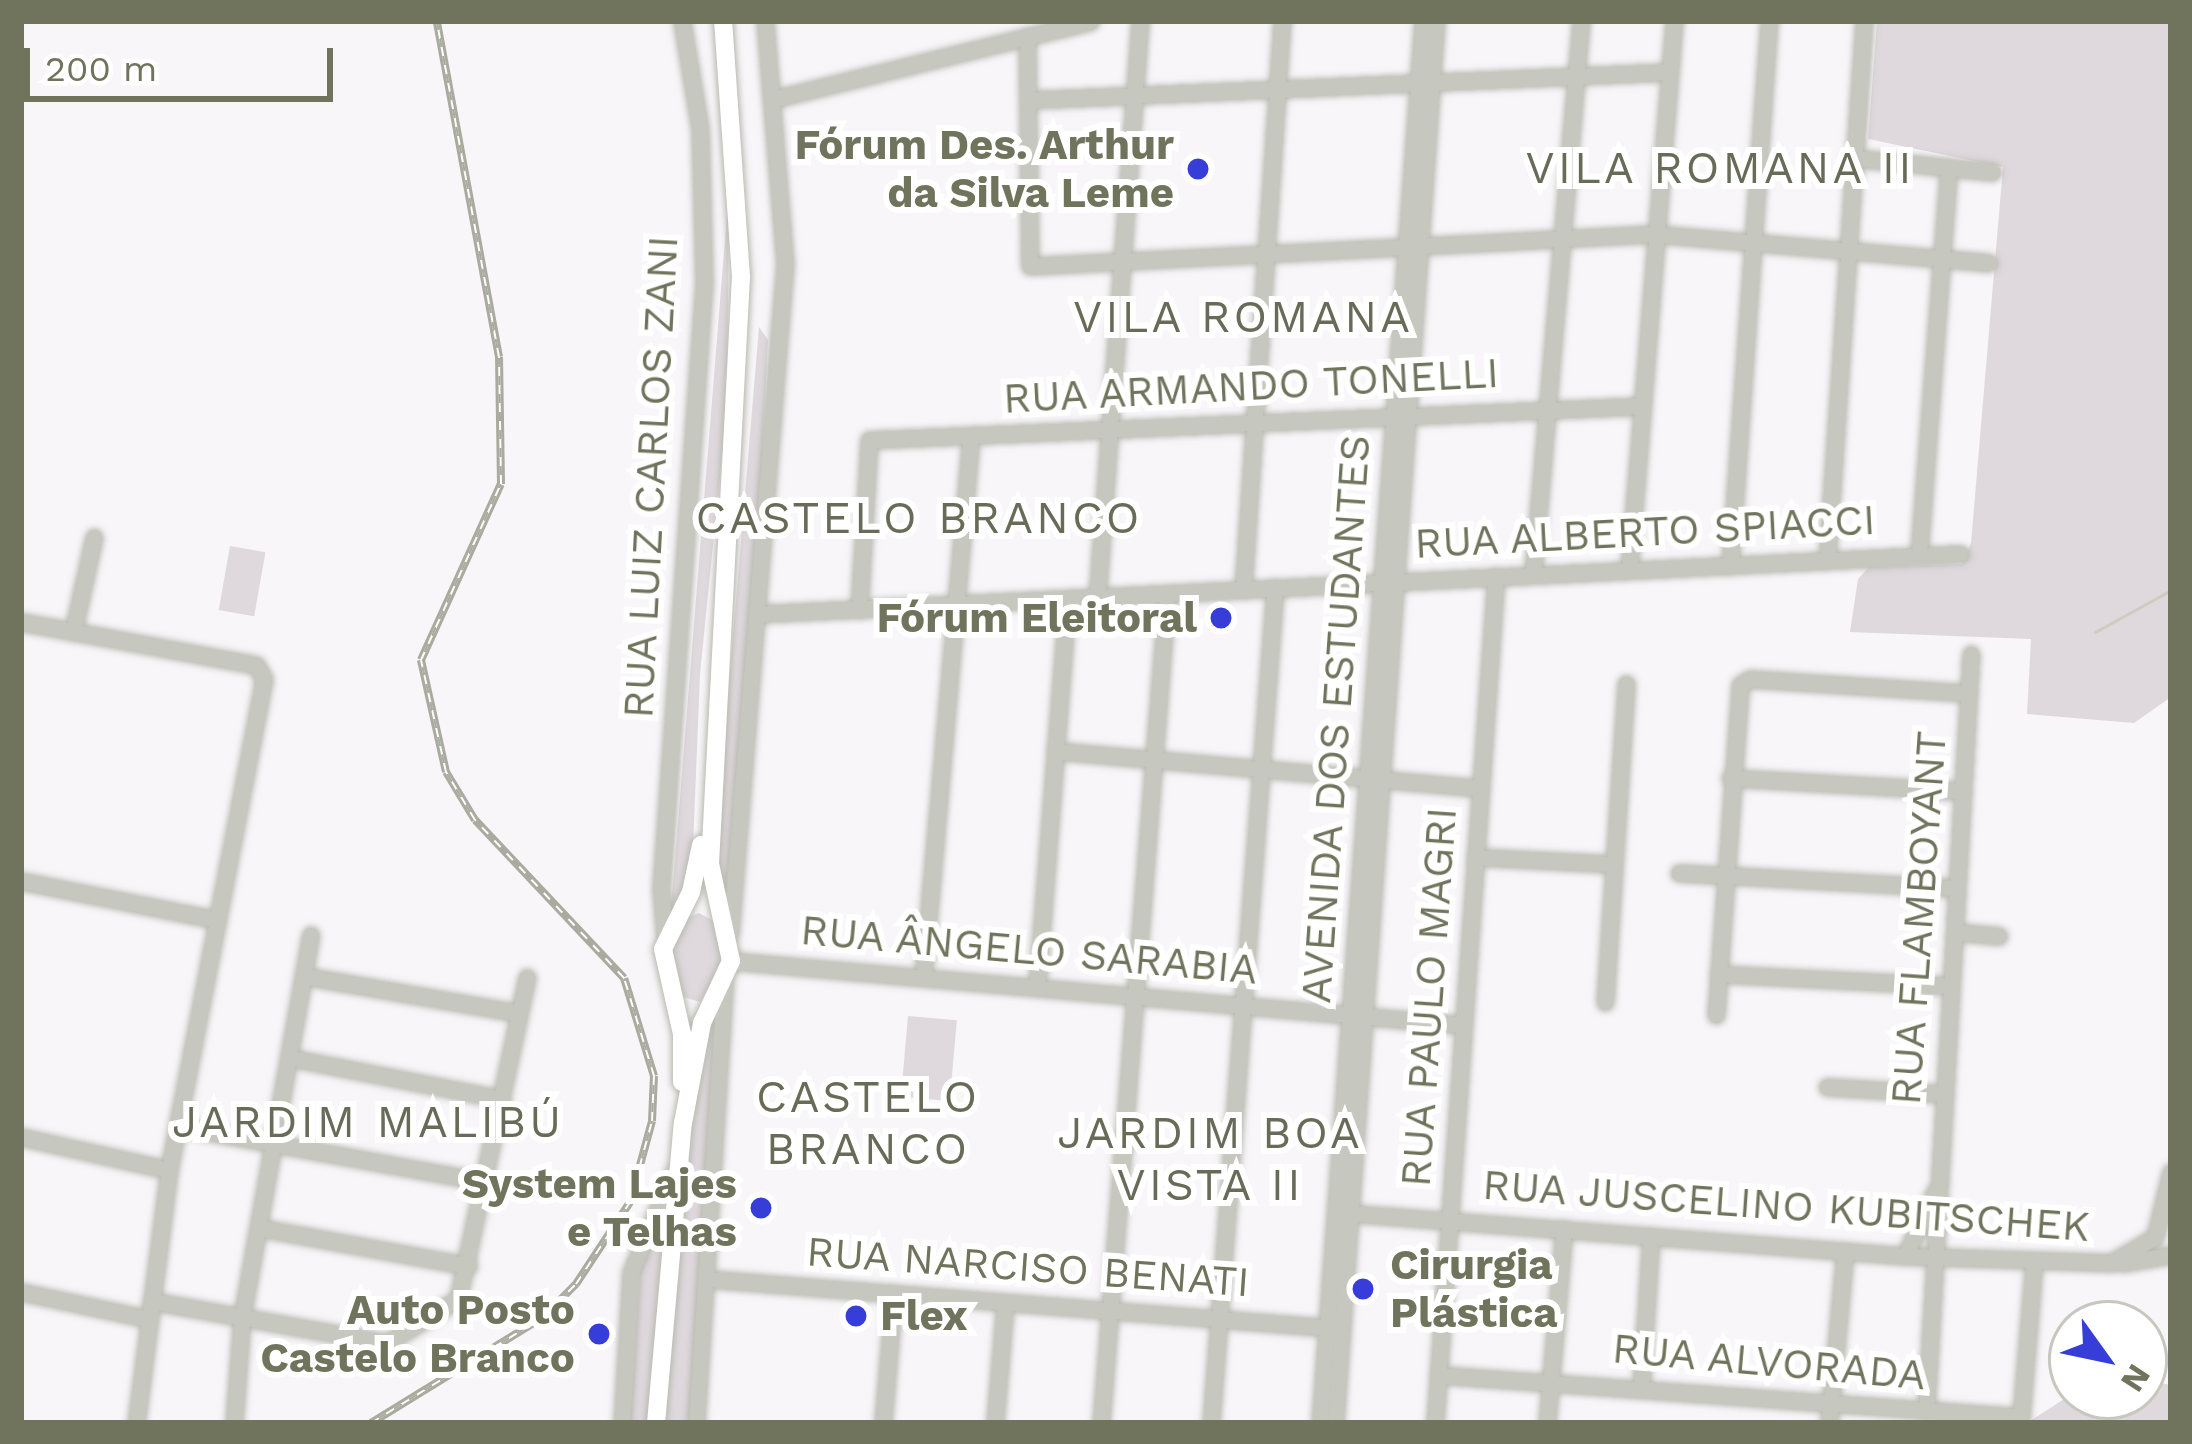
<!DOCTYPE html>
<html>
<head>
<meta charset="utf-8">
<style>
	body { margin:0 }
	#map { position:relative; width:2192px; height:1444px; overflow:hidden; background:#f8f6f9; font-family:"Work Sans",sans-serif }
	div>[style] { position:absolute }
	[style*='--x'] { left:calc(var(--x)*1px); top:calc(var(--y)*1px); width:calc(var(--w)*1px); rotate:calc(var(--a)*1deg) }
	.green>* { inset:0; background:#dfd8dd; transform-origin:0 0 }
	.stream>* { height:3px; margin:-1.5px; padding:0 1.5px; transform-origin:1.5px; border-radius:1.5px; background:#ccccbf }
	.roads { filter:drop-shadow(0 0 3px #b9bab1) drop-shadow(0 0 3px #b9bab1) }
	.minor>* { height:15px; margin:-7.5px; padding:0 7.5px; transform-origin:7.5px; border-radius:7.5px; background:#c6c8bf }
	.major>* { height:18px; margin:-9px; padding:0 9px; transform-origin:9px; border-radius:9px; background:#fff }
	.rail>* { height:8px; margin-top:-4px; transform-origin:0; background:repeating-linear-gradient(90deg,#fff 0 9px,#a8ab9d 0 18px); box-sizing:border-box; border-block:3px solid #a8ab9d }
	.dots>* { width:33px; height:33px; translate:-50% -50%; box-sizing:border-box; border:6px solid #fff; border-radius:50% }
	span { translate:-50% -50%; white-space:nowrap; text-align:center; line-height:1.15; -webkit-text-stroke:12px #fff; paint-order:stroke }
	.poi-label { font-size:42px; color:#70745c; font-weight:700 }
	.right { translate:-100% -50%; text-align:right }
	.left { translate:0 -50%; text-align:left }
	.street-label { font-size:42px; color:#70745c }
	.neighbourhood-label { font-size:45px; color:#686b57; letter-spacing:3px }
	.frame { position:absolute; inset:0; border:24px solid #70745c; pointer-events:none }
	.north { position:absolute; left:2048px; top:1300px; width:120px; height:120px; box-sizing:border-box; background:#fff; border:3px solid #c6c7be; border-radius:50%; rotate:123deg; font-size:33px; font-weight:700; line-height:48px; text-align:center; color:#70745c }
	.north::after { content:''; display:block; margin:auto; width:42px; height:54px; background:#363dd9; clip-path:polygon(50% 0,100% 100%,50% 72%,0 100%) }
	.scale { position:absolute; left:24px; top:48px; width:309px; height:54px; box-sizing:border-box; border:6px solid #70745c; border-top:0; padding-left:15px; font-size:36px; line-height:42px; white-space:nowrap; color:#70745c; -webkit-text-stroke:9px #fff; paint-order:stroke }
</style>
</head>
<body>
<div id="map">
	<div class="green">
		<div style="clip-path:polygon(1877px 21px,2171px 21px,2171px 697px,2134px 723px,2027px 714px,2031px 639px,1850px 632px,1858px 579px,1869px 567px,1962px 564px,1971px 543px,2003px 167px,1868px 139px)"></div>
		<div style="clip-path:polygon(729px 190px,727px 407px,700px 674px,692px 872px,671px 909px)"></div>
		<div style="clip-path:polygon(759px 327px,768px 340px,762px 456px,729px 909px,716px 878px,718px 815px)"></div>
		<div style="left:230px;top:546px;width:36px;height:65px;rotate:10deg"></div>
		<div style="clip-path:polygon(699px 913px,714px 921px,725px 961px,700px 1002px,680px 996px,671px 965px,673px 942px,686px 918px)"></div>
		<div style="clip-path:polygon(726px 980px,692px 1423px,666px 1423px,683px 1123px,704px 1027px)"></div>
		<div style="left:908px;top:1016px;width:49px;height:81px;rotate:5deg"></div>
		<div style="clip-path:polygon(674px 1183px,650px 1423px,630px 1423px,641px 1257px)"></div>
		<div style="clip-path:polygon(2144px 1380px,2171px 1385px,2171px 1423px,2027px 1423px,2072px 1394px,2144px 1396px)"></div>
	</div>
	<div class="stream">
		<div style="--x:2095;--y:632;--w:87;--a:-28.9"></div>
	</div>
	<div class="roads">
		<div class="minor">
			<div style="--x:1027;--y:36;--w:230;--a:89.3"></div>
			<div style="--x:1030;--y:266;--w:624;--a:-2.94"></div>
			<div style="--x:1653;--y:234;--w:337;--a:4.9"></div>
			<div style="--x:774;--y:99;--w:326;--a:-13.8"></div>
			<div style="--x:1028;--y:100;--w:643;--a:-2.5"></div>
			<div style="--x:1854;--y:158;--w:139;--a:5.8"></div>
			<div style="--x:1919;--y:554;--w:388;--a:-85.6"></div>
			<div style="--x:1827;--y:560;--w:540;--a:-86.07"></div>
			<div style="--x:1730;--y:566;--w:546;--a:-85.91"></div>
			<div style="--x:1629;--y:570;--w:551;--a:-85.31"></div>
			<div style="--x:1533;--y:574;--w:555;--a:-85.04"></div>
			<div style="--x:1243;--y:590;--w:570;--a:-86.08"></div>
			<div style="--x:1097;--y:600;--w:581;--a:-85.75"></div>
			<div style="--x:859;--y:610;--w:170;--a:-86.6"></div>
			<div style="--x:869;--y:440;--w:774;--a:-2.52"></div>
			<div style="--x:758;--y:614;--w:1204;--a:-2.86"></div>
			<div style="--x:21;--y:622;--w:239;--a:10.4"></div>
			<div style="--x:256;--y:665;--w:16;--a:60"></div>
			<div style="--x:264;--y:679;--w:500;--a:100.95"></div>
			<div style="--x:169;--y:1170;--w:255;--a:97.4"></div>
			<div style="--x:73;--y:632;--w:97;--a:-77.5"></div>
			<div style="--x:1055;--y:751;--w:427;--a:5"></div>
			<div style="--x:1730;--y:778;--w:233;--a:3.2"></div>
			<div style="--x:1475;--y:857;--w:139;--a:2.9"></div>
			<div style="--x:1679;--y:873;--w:278;--a:3.1"></div>
			<div style="--x:21;--y:881;--w:196;--a:11.2"></div>
			<div style="--x:1955;--y:932;--w:44;--a:5.2"></div>
			<div style="--x:730;--y:934;--w:672;--a:-85.31"></div>
			<div style="--x:785;--y:264;--w:244;--a:-94.7"></div>
			<div style="--x:665;--y:938;--w:50;--a:-94.6"></div>
			<div style="--x:661;--y:888;--w:608;--a:-85.94"></div>
			<div style="--x:704;--y:282;--w:153;--a:-91.5"></div>
			<div style="--x:700;--y:129;--w:109;--a:-99.5"></div>
			<div style="--x:731;--y:961;--w:735;--a:5"></div>
			<div style="--x:1718;--y:974;--w:233;--a:2.9"></div>
			<div style="--x:304;--y:976;--w:218;--a:9.8"></div>
			<div style="--x:923;--y:978;--w:544;--a:-84.94"></div>
			<div style="--x:1037;--y:987;--w:386;--a:-85.5"></div>
			<div style="--x:1605;--y:1002;--w:319;--a:-86.2"></div>
			<div style="--x:1716;--y:1015;--w:331;--a:-85.8"></div>
			<div style="--x:1740;--y:685;--w:12;--a:-31"></div>
			<div style="--x:1750;--y:679;--w:219;--a:3.7"></div>
			<div style="--x:291;--y:1058;--w:215;--a:11"></div>
			<div style="--x:1827;--y:1087;--w:117;--a:3.4"></div>
			<div style="--x:177;--y:1126;--w:313;--a:10.3"></div>
			<div style="--x:21;--y:1137;--w:152;--a:12.6"></div>
			<div style="--x:1345;--y:1213;--w:562;--a:4.39"></div>
			<div style="--x:1905;--y:1256;--w:206;--a:1.9"></div>
			<div style="--x:2111;--y:1263;--w:51;--a:-30.6"></div>
			<div style="--x:2155;--y:1237;--w:67;--a:-76.2"></div>
			<div style="--x:260;--y:1228;--w:212;--a:10.3"></div>
			<div style="--x:1905;--y:1256;--w:73;--a:-64.8"></div>
			<div style="--x:2122;--y:1263;--w:50;--a:-9.3"></div>
			<div style="--x:707;--y:1279;--w:628;--a:4.48"></div>
			<div style="--x:21;--y:1292;--w:131;--a:11.9"></div>
			<div style="--x:151;--y:1301;--w:240;--a:10.1"></div>
			<div style="--x:387;--y:1343;--w:84;--a:-31.8"></div>
			<div style="--x:458;--y:1299;--w:329;--a:-77.9"></div>
			<div style="--x:1438;--y:1375;--w:585;--a:4.12"></div>
			<div style="--x:2021;--y:1417;--w:155;--a:-85.2"></div>
			<div style="--x:1641;--y:1389;--w:153;--a:-86.3"></div>
			<div style="--x:1926;--y:1411;--w:758;--a:-86.6"></div>
			<div style="--x:234;--y:1423;--w:106;--a:-85.7"></div>
			<div style="--x:242;--y:1317;--w:388;--a:-79.8"></div>
			<div style="--x:622;--y:1423;--w:151;--a:-86.6"></div>
			<div style="--x:631;--y:1272;--w:112;--a:-66.9"></div>
			<div style="--x:696;--y:1423;--w:445;--a:-86.3"></div>
			<div style="--x:883;--y:1423;--w:130;--a:-85.2"></div>
			<div style="--x:995;--y:1423;--w:120;--a:-85.2"></div>
			<div style="--x:1101;--y:1423;--w:831;--a:-85.44"></div>
			<div style="--x:1211;--y:1423;--w:838;--a:-85.62"></div>
			<div style="--x:1320;--y:1423;--w:1406;--a:-85.8"></div>
			<div style="--x:1335;--y:1423;--w:1406;--a:-85.88"></div>
			<div style="--x:1435;--y:1423;--w:849;--a:-85.88"></div>
			<div style="--x:1547;--y:1423;--w:195;--a:-85"></div>
			<div style="--x:1829;--y:1423;--w:173;--a:-84.7"></div>
		</div>
		<div class="major">
			<div style="--x:682;--y:1082;--w:48;--a:-90"></div>
			<div style="--x:682;--y:1034;--w:87;--a:-102.6"></div>
			<div style="--x:663;--y:949;--w:64;--a:-63.8"></div>
			<div style="--x:691;--y:892;--w:48;--a:-78"></div>
			<div style="--x:656;--y:1423;--w:301;--a:-84.9"></div>
			<div style="--x:683;--y:1123;--w:102;--a:-79.2"></div>
			<div style="--x:702;--y:1023;--w:68;--a:-64.9"></div>
			<div style="--x:731;--y:961;--w:99;--a:-102.2"></div>
			<div style="--x:710;--y:864;--w:588;--a:-86.98"></div>
			<div style="--x:741;--y:277;--w:257;--a:-94"></div>
		</div>
	</div>
	<div class="rail">
		<div style="--x:371;--y:1423;--w:202;--a:-31.6"></div>
		<div style="--x:543;--y:1317;--w:47;--a:-45"></div>
		<div style="--x:576;--y:1284;--w:98;--a:-56.6"></div>
		<div style="--x:630;--y:1202;--w:84;--a:-74.8"></div>
		<div style="--x:652;--y:1121;--w:45;--a:-87.5"></div>
		<div style="--x:654;--y:1076;--w:102;--a:-107"></div>
		<div style="--x:624;--y:978;--w:217;--a:-133.3"></div>
		<div style="--x:475;--y:820;--w:56;--a:-121.1"></div>
		<div style="--x:446;--y:772;--w:115;--a:-102.6"></div>
		<div style="--x:421;--y:660;--w:193;--a:-65.6"></div>
		<div style="--x:501;--y:484;--w:127;--a:-90.9"></div>
		<div style="--x:499;--y:357;--w:342;--a:-100.5"></div>
	</div>
	<div class="dots">
		<div style="left:1198px;top:169px;background:#363dd9"></div>
		<div style="left:1221px;top:618px;background:#363dd9"></div>
		<div style="left:761px;top:1208px;background:#363dd9"></div>
		<div style="left:1363px;top:1289px;background:#363dd9"></div>
		<div style="left:856px;top:1316px;background:#363dd9"></div>
		<div style="left:599px;top:1334px;background:#363dd9"></div>
	</div>
	<div class="poi-label">
		<span class="right" style="left:1174px;top:169px">Fórum Des. Arthur<br>da Silva Leme</span>
		<span class="right" style="left:1197px;top:618px">Fórum Eleitoral</span>
		<span class="right" style="left:737px;top:1208px">System Lajes<br>e Telhas</span>
		<span class="left" style="left:1390px;top:1289px">Cirurgia<br>Plástica</span>
		<span class="right" style="left:575px;top:1334px">Auto Posto<br>Castelo Branco</span>
		<span class="left" style="left:880px;top:1316px">Flex</span>
	</div>
	<div class="street-label">
		<span style="left:1251px;top:386px;rotate:-3deg">RUA ARMANDO TONELLI</span>
		<span style="left:651px;top:477px;rotate:-87deg">RUA LUIZ CARLOS ZANI</span>
		<span style="left:1645px;top:532px;rotate:-3deg">RUA ALBERTO SPIACCI</span>
		<span style="left:1336px;top:719px;rotate:-86deg">AVENIDA DOS ESTUDANTES</span>
		<span style="left:1919px;top:918px;rotate:-86deg">RUA FLAMBOYANT</span>
		<span style="left:1029px;top:950px;rotate:5deg">RUA ÂNGELO SARABIA</span>
		<span style="left:1429px;top:997px;rotate:-86deg">RUA PAULO MAGRI</span>
		<span style="left:1786px;top:1206px;rotate:4deg">RUA JUSCELINO KUBITSCHEK</span>
		<span style="left:1028px;top:1267px;rotate:4deg">RUA NARCISO BENATI</span>
		<span style="left:1769px;top:1362px;rotate:5deg">RUA ALVORADA</span>
	</div>
	<div class="neighbourhood-label">
		<span style="left:1720px;top:168px">VILA ROMANA II</span>
		<span style="left:1243px;top:317px">VILA ROMANA</span>
		<span style="left:919px;top:518px">CASTELO BRANCO</span>
		<span style="left:868px;top:1123px">CASTELO<br>BRANCO</span>
		<span style="left:368px;top:1122px">JARDIM MALIBÚ</span>
		<span style="left:1210px;top:1159px">JARDIM BOA<br>VISTA II</span>
	</div>
	<div class="frame"></div>
	<div class="north">N</div>
	<div class="scale">200 m</div>
</div>
</body>
</html>
